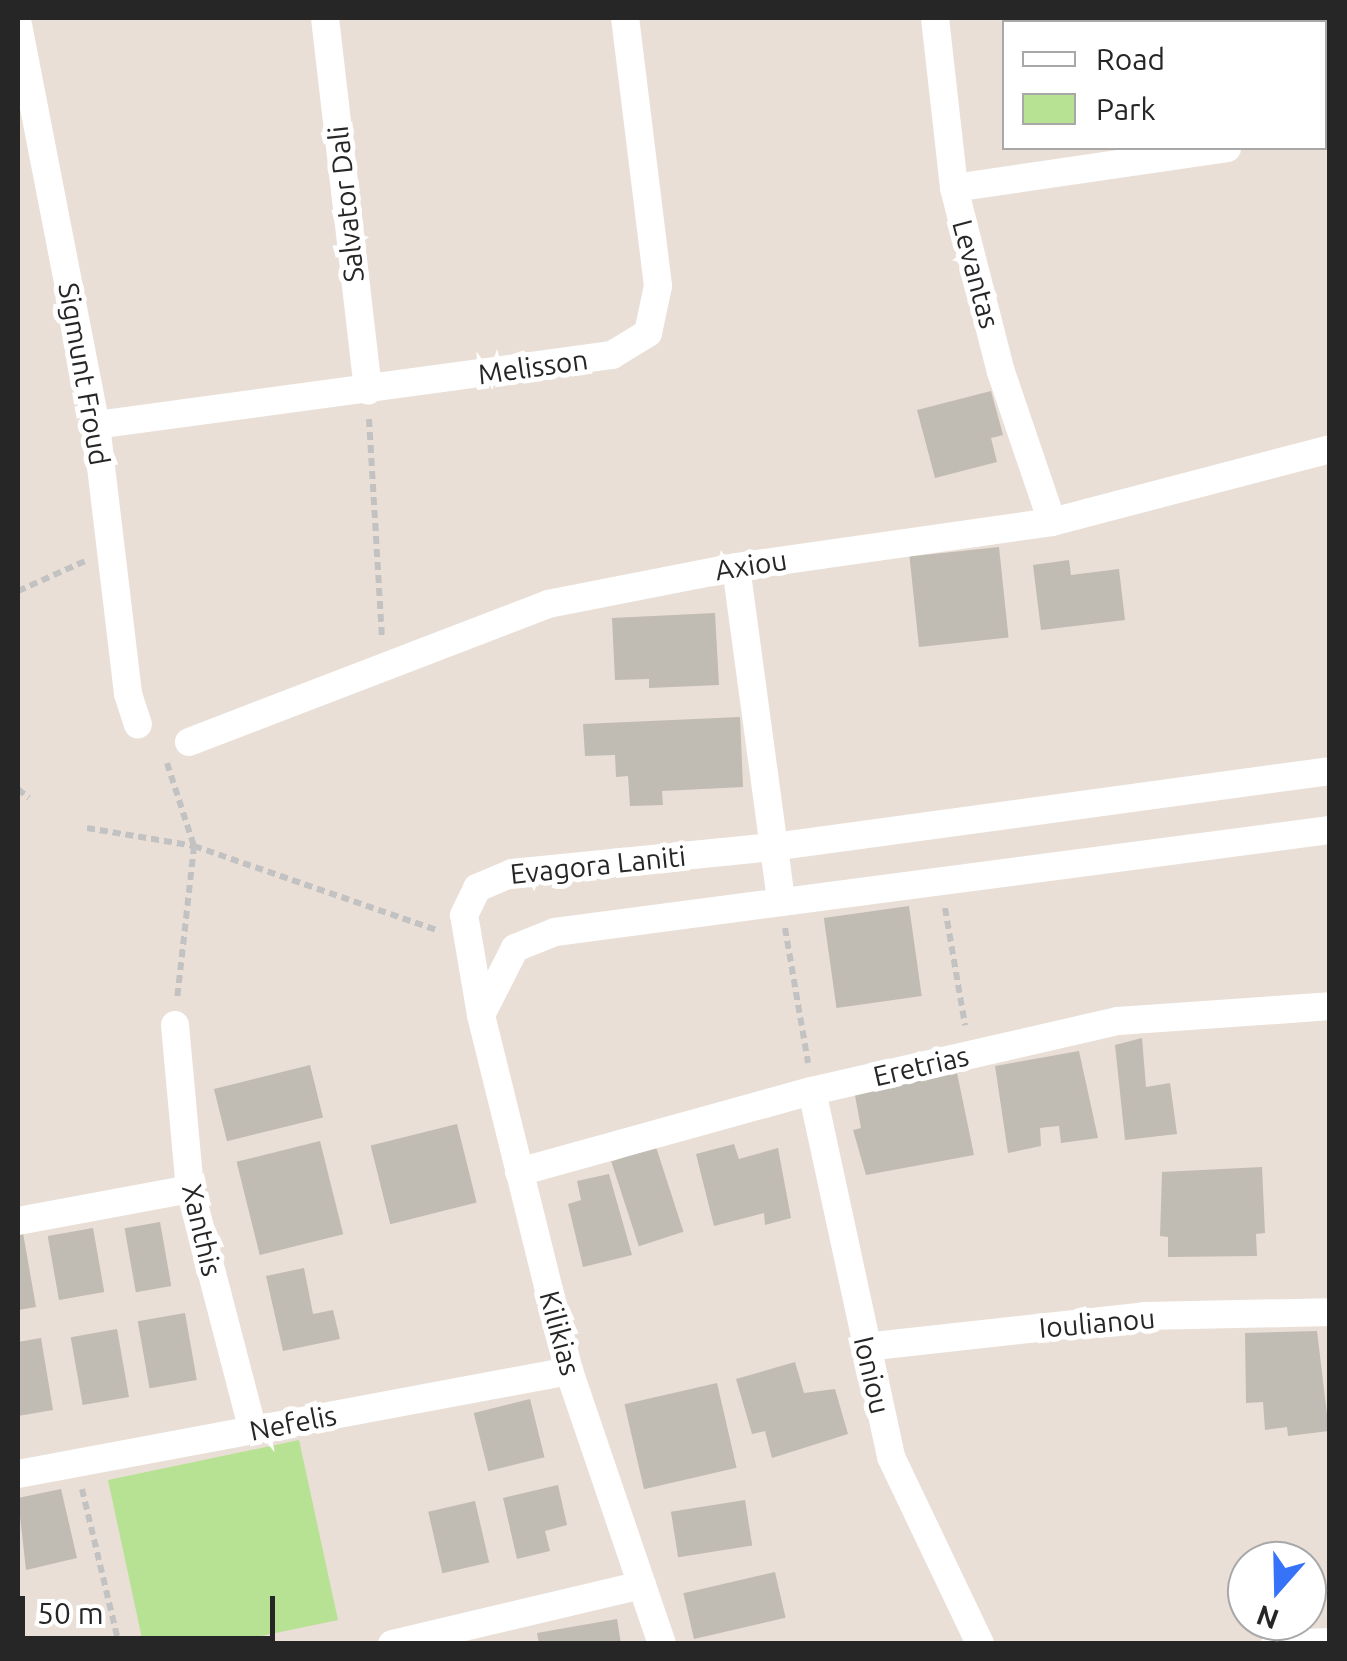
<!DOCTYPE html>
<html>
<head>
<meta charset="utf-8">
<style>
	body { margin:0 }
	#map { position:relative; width:1347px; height:1661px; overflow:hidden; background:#e9dfd7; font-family:Ubuntu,sans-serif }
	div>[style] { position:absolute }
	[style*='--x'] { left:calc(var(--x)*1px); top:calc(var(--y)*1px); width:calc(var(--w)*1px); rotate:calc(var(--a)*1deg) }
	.green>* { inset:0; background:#b7e193 }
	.building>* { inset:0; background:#c0bbb3; transform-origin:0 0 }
	.path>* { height:6px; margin-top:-3px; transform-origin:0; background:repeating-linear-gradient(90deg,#c2c2c2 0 8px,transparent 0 13px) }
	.minor>* { height:28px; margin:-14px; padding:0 14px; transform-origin:14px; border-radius:14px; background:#fff }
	span { translate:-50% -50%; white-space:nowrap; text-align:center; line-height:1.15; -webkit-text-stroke:10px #fff; paint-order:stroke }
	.street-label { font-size:28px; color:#262626 }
	.frame { position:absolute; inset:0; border:20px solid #262626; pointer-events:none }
	.legend { position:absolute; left:1002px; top:20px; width:325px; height:130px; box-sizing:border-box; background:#fff; border:2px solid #a8a8a8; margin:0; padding:12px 18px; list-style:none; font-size:30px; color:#262626 }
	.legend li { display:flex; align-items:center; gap:20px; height:50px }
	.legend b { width:50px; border:2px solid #a8a8a8 }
	.north { position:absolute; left:1227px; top:1541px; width:100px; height:100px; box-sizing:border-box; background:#fff; border:2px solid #a8a8a8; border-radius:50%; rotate:200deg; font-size:28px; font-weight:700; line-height:40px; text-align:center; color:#262626 }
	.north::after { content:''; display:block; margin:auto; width:35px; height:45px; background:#3673f8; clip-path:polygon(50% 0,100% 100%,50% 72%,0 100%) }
	.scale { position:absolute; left:20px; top:1596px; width:255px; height:45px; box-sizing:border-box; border:5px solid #262626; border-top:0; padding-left:12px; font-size:30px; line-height:35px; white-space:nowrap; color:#262626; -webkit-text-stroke:8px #fff; paint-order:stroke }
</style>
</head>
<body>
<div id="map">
	<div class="green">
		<div style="clip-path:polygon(299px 1440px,338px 1620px,227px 1643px,143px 1643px,108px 1480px)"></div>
	</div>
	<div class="building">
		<div style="clip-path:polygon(991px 391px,1003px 435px,991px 438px,997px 462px,935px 478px,917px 410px)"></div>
		<div style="left:999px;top:547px;width:91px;height:90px;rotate:84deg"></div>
		<div style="clip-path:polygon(1069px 560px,1071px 575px,1119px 569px,1125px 620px,1041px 630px,1033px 565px)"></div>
		<div style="clip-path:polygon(715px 613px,719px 685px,649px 688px,649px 679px,615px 680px,612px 618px)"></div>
		<div style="clip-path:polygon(740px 717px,743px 787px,662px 791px,663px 805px,630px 806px,628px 776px,616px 777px,615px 755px,585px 756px,583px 724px)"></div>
		<div style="left:909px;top:906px;width:91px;height:86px;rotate:82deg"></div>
		<div style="clip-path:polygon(1142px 1038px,1146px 1087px,1170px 1083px,1177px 1134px,1125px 1140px,1115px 1045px)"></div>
		<div style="clip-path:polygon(1079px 1051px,1098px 1138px,1061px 1143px,1059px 1126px,1048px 1127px,1040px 1128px,1041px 1146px,1008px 1153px,995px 1066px)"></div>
		<div style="left:310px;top:1065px;width:54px;height:99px;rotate:76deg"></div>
		<div style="clip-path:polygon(956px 1068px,974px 1155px,866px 1175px,853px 1130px,861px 1128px,854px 1090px)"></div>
		<div style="left:457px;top:1124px;width:81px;height:89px;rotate:76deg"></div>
		<div style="left:320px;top:1141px;width:96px;height:86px;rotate:76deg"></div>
		<div style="clip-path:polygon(734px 1144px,739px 1159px,778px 1148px,791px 1218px,765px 1225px,764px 1213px,714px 1226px,696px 1154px)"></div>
		<div style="left:656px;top:1147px;width:89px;height:47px;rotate:72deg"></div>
		<div style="clip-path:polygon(1262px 1167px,1265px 1233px,1256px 1234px,1257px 1256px,1168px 1257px,1168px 1237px,1160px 1236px,1162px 1172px)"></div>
		<div style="clip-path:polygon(609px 1174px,632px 1255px,583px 1267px,568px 1204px,581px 1200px,577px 1181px)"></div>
		<div style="left:160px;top:1222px;width:65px;height:36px;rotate:80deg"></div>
		<div style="left:93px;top:1228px;width:65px;height:46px;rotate:80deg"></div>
		<div style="clip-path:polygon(23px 1233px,36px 1307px,18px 1310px,18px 1234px)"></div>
		<div style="clip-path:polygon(304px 1268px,313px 1314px,333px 1310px,340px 1339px,283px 1351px,266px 1276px)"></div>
		<div style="left:185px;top:1313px;width:68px;height:48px;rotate:80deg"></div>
		<div style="left:117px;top:1329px;width:69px;height:47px;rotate:80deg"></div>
		<div style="clip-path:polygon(1317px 1331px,1329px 1431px,1288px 1436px,1287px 1427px,1265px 1430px,1263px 1402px,1246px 1403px,1245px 1333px)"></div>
		<div style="clip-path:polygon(41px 1338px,53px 1410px,18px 1416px,18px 1342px)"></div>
		<div style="clip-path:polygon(795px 1362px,804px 1393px,835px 1389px,848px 1434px,772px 1458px,765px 1431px,752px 1434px,736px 1379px)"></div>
		<div style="left:717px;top:1383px;width:87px;height:95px;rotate:77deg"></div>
		<div style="left:530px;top:1399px;width:60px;height:58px;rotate:76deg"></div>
		<div style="clip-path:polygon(558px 1485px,567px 1525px,545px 1531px,550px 1551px,517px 1559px,503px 1498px)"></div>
		<div style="clip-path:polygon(61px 1489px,77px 1558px,26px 1570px,18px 1498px)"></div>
		<div style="left:745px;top:1500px;width:46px;height:75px;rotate:81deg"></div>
		<div style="left:475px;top:1501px;width:63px;height:48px;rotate:77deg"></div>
		<div style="left:775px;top:1572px;width:47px;height:94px;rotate:77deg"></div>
		<div style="clip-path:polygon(617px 1619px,621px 1644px,539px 1644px,537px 1633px)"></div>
	</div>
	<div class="path">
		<div style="--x:369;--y:419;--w:217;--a:86.6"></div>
		<div style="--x:18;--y:591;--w:73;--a:-24.1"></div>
		<div style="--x:167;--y:763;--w:87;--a:72"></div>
		<div style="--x:194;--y:846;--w:155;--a:96.3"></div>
		<div style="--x:18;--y:789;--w:14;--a:39"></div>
		<div style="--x:87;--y:828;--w:109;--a:9.5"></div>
		<div style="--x:194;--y:846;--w:260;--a:19.1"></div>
		<div style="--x:945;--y:908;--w:119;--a:80.3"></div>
		<div style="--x:785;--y:928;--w:137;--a:80.3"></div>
		<div style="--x:82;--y:1489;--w:159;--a:76.6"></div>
	</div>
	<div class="minor">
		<div style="--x:325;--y:18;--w:375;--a:83.4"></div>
		<div style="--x:935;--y:18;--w:171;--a:83.6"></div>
		<div style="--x:954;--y:188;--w:190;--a:75.7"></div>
		<div style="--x:1001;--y:372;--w:158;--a:71.2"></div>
		<div style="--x:18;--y:25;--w:408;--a:79"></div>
		<div style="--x:96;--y:425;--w:271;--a:83.2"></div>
		<div style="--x:128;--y:694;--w:32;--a:72"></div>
		<div style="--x:1324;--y:127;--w:6;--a:-9"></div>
		<div style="--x:954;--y:188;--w:276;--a:-8.3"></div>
		<div style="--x:96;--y:425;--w:521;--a:-7.73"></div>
		<div style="--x:612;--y:355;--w:42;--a:-31.4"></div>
		<div style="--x:648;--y:333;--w:48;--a:-78"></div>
		<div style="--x:658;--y:286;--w:270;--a:-97"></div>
		<div style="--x:736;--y:567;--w:338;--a:82.3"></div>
		<div style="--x:189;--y:742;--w:385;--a:-21"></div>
		<div style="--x:548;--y:604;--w:192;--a:-11.1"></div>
		<div style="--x:736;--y:567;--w:319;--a:-8.1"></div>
		<div style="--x:1052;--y:522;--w:287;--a:-14.7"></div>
		<div style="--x:481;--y:1015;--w:75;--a:-63.1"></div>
		<div style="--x:515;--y:948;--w:43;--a:-21.8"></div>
		<div style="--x:555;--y:932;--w:782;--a:-7.5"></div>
		<div style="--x:175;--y:1025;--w:165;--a:84.8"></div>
		<div style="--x:190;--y:1189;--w:249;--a:75.4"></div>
		<div style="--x:812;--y:1091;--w:374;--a:77.8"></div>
		<div style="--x:891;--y:1457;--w:207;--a:64.5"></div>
		<div style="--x:519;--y:1172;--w:304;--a:-15.5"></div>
		<div style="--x:812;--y:1091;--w:314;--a:-12.9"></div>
		<div style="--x:1118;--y:1021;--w:213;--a:-4"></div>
		<div style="--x:18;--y:1221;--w:175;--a:-10.5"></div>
		<div style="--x:865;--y:1347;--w:282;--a:-6.3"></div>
		<div style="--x:1145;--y:1316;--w:185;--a:-1.2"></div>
		<div style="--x:18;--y:1474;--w:561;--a:-10.59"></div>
		<div style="--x:392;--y:1644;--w:257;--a:-13.3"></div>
		<div style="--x:662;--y:1644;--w:288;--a:-108.8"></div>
		<div style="--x:569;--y:1371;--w:367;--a:-103.9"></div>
		<div style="--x:481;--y:1015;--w:101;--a:-99.6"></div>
		<div style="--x:464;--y:915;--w:30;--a:-64"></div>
		<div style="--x:477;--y:888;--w:38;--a:-23"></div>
		<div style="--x:512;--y:873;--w:262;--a:-5.7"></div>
		<div style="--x:773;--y:847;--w:562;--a:-7.77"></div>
		<div style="--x:1275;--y:1644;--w:55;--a:-2.1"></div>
	</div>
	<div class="street-label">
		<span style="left:346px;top:204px;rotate:-96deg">Salvator Dali</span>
		<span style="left:976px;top:274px;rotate:75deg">Levantas</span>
		<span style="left:533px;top:367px;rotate:-8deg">Melisson</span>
		<span style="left:84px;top:374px;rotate:80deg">Sigmunt Froud</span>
		<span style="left:751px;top:565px;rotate:-9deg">Axiou</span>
		<span style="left:598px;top:865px;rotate:-6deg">Evagora Laniti</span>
		<span style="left:921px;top:1066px;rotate:-13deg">Eretrias</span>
		<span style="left:202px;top:1230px;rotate:77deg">Xanthis</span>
		<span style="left:1097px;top:1323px;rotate:-5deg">Ioulianou</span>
		<span style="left:560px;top:1333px;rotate:75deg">Kilikias</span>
		<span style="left:872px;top:1375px;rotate:77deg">Ioniou</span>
		<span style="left:293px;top:1423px;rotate:-11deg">Nefelis</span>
	</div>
	<div class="frame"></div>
	<ul class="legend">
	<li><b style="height:12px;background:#fff"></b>Road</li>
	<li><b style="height:28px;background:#b7e193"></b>Park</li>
	</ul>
	<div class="north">N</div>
	<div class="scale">50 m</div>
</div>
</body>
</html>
